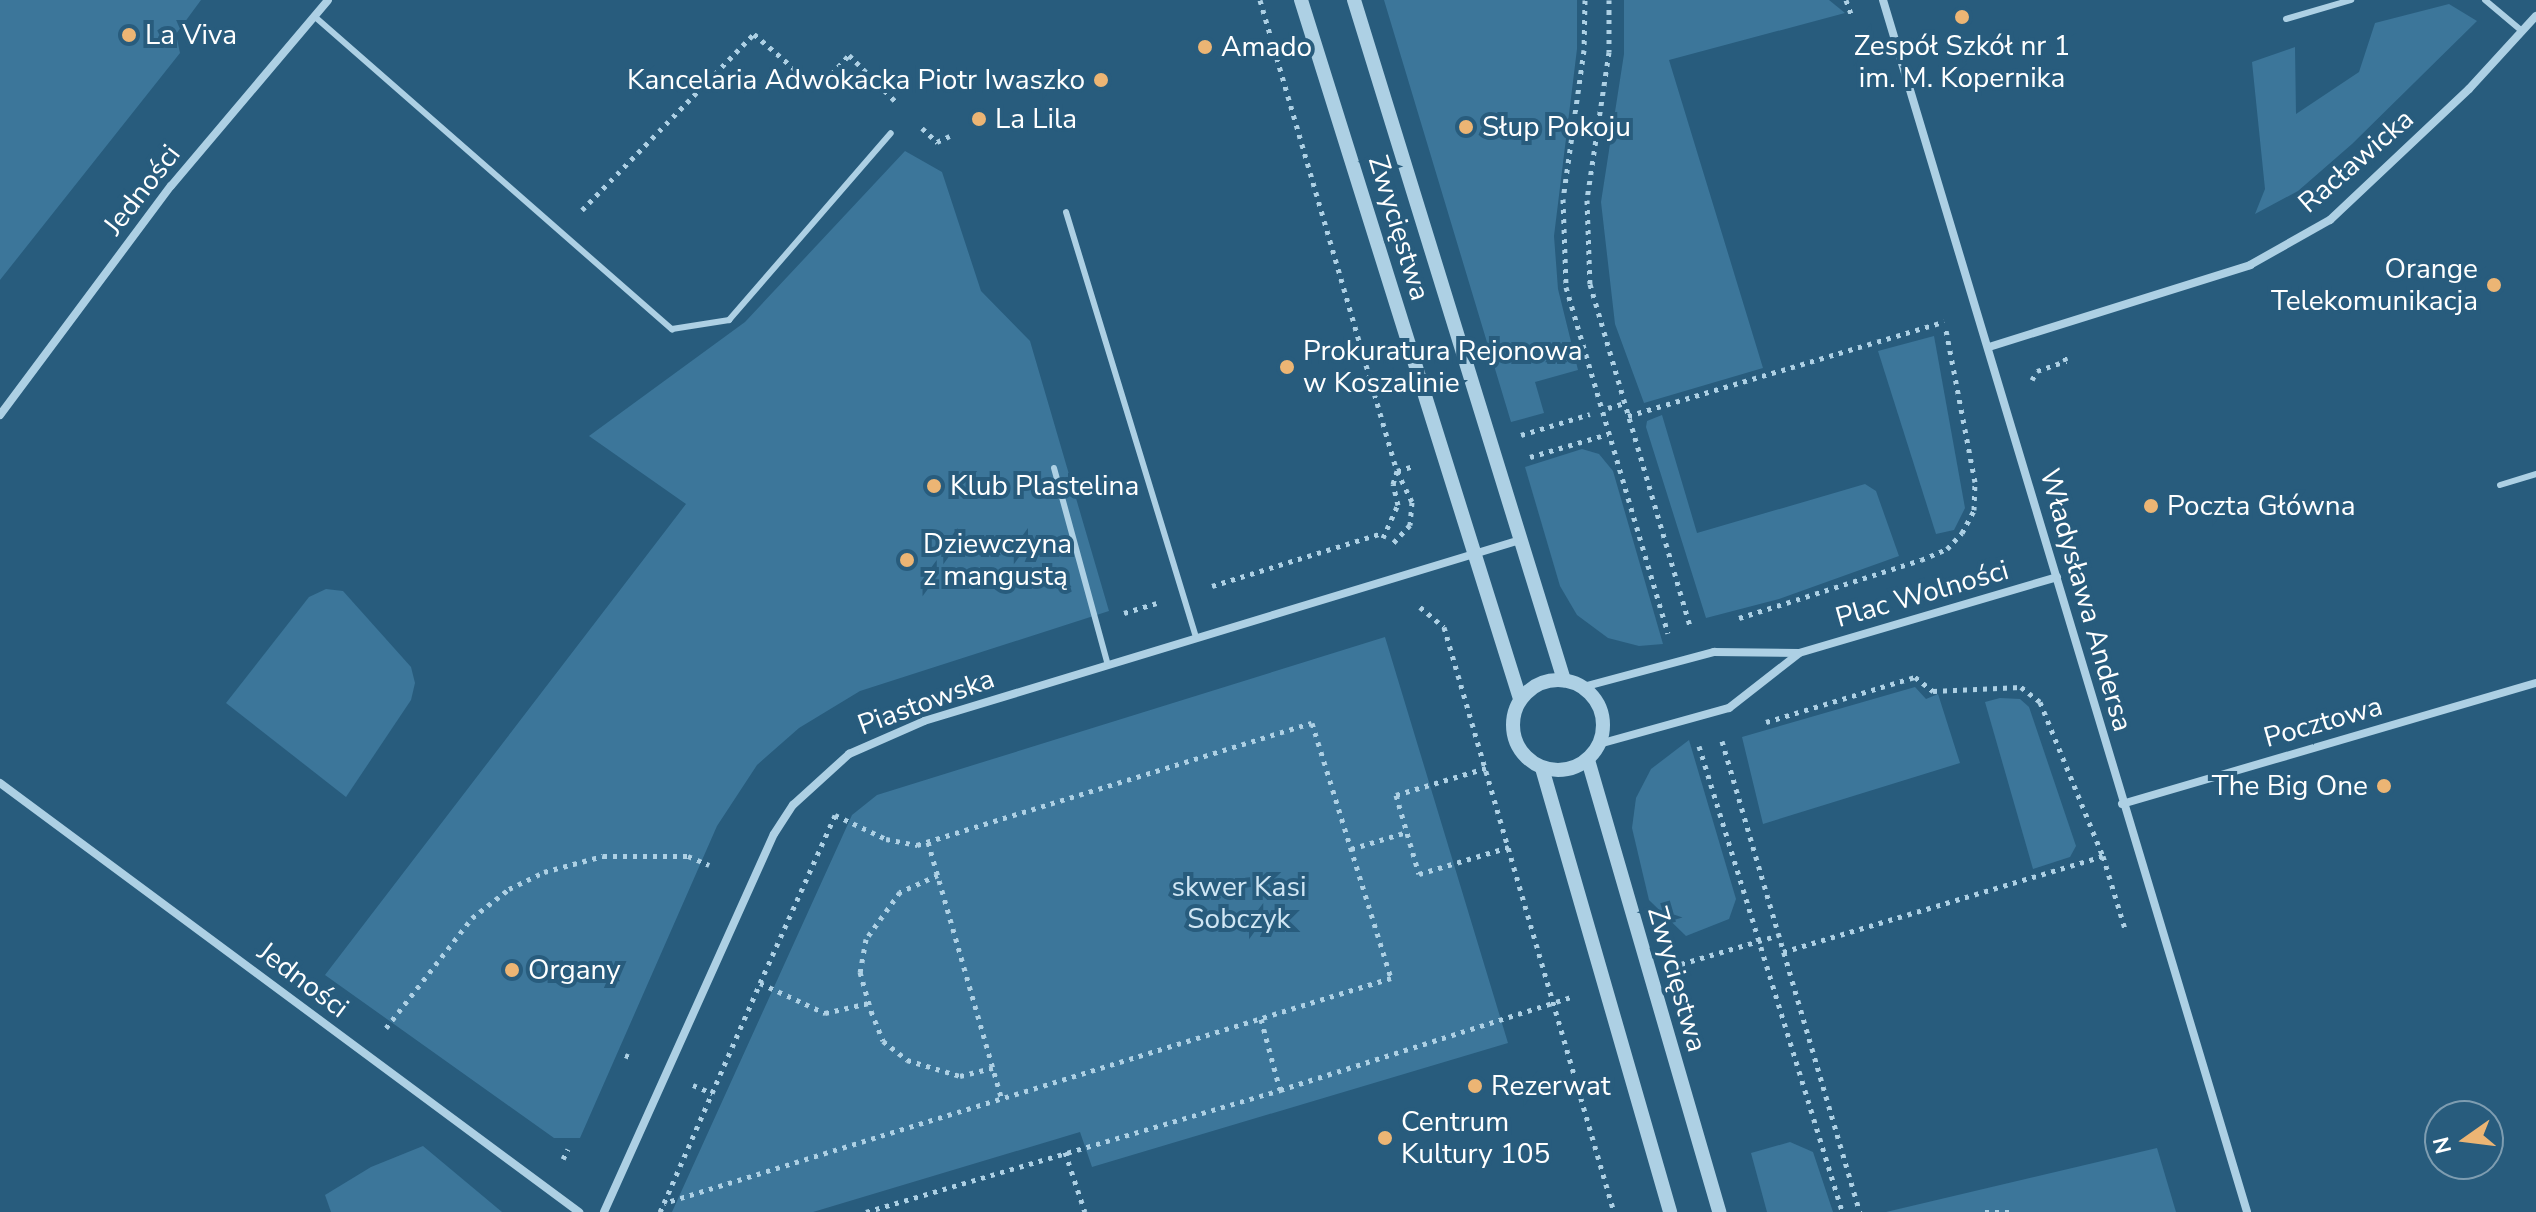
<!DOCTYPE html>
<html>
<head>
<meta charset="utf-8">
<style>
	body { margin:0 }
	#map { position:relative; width:2536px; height:1212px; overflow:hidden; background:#285c7d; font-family:"Nunito Sans",sans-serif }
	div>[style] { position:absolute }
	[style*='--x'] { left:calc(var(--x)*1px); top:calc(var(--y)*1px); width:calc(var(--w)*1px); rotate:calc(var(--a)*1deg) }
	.green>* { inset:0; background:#3c769a }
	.path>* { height:5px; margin-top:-2.5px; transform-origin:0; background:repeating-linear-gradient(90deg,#add0e4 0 4px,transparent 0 10px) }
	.service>* { height:6px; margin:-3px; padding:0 3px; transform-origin:3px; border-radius:3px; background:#add0e4 }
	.minor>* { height:8px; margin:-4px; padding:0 4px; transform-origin:4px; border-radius:4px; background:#add0e4 }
	.tertiary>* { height:14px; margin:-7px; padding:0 7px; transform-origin:7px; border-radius:7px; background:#add0e4 }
	.tertiary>.ring { margin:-7px; padding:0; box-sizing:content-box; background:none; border:14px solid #add0e4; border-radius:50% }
	.dots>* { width:22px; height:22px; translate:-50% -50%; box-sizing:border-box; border:4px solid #285c7d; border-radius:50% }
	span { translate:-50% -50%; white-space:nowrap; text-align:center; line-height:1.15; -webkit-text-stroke:8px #285c7d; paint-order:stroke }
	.poi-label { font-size:28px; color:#fff }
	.left { translate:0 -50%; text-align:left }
	.right { translate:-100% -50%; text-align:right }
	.street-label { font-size:28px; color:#fff }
	.park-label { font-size:28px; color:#d0e6f4 }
	.north { position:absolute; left:2424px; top:1100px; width:80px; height:80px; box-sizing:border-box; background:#285c7d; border:2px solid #7e9db1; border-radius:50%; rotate:256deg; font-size:22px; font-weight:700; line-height:32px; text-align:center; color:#fff }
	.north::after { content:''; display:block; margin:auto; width:28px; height:36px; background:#ecb574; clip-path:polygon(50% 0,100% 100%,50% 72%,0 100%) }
</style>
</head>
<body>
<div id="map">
	<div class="green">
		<div style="clip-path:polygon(0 0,201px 0,176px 34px,180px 53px,0 280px)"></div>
		<div style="clip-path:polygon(1384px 0,1577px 0,1577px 49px,1554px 236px,1558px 289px,1578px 370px,1535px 382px,1544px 413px,1511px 422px)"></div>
		<div style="clip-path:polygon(1624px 0,1829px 0,1845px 13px,1669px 60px,1763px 368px,1644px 403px,1615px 324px,1601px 202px,1624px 54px)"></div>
		<div style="clip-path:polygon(2449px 4px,2477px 21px,2352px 144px,2298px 191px,2255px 214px,2265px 189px,2252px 62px,2295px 47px,2296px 114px,2359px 72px,2375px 23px)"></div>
		<div style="clip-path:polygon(905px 151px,942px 172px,981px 291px,1030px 341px,1109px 611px,860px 691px,799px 728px,757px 765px,717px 826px,580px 1138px,554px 1138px,325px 975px,686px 504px,589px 436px,745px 322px)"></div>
		<div style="clip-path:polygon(1934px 336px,1965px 508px,1954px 530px,1936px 534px,1878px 351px)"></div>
		<div style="clip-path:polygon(1662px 415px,1697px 533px,1865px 484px,1876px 491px,1899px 556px,1779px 599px,1706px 618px,1646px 427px,1647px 421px)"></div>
		<div style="clip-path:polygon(1582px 449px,1599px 454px,1613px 471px,1663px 644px,1639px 646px,1608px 638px,1577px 615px,1560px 586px,1525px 467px)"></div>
		<div style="clip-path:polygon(326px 589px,343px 591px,411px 667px,415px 683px,411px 700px,346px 797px,226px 703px,309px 597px)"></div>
		<div style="clip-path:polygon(1385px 637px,1508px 1043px,1092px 1167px,1080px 1132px,813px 1212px,672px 1212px,852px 815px,877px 795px)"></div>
		<div style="clip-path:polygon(1915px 687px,1926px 699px,1938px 694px,1960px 763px,1763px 824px,1742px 737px)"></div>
		<div style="clip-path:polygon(2000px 698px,2020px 699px,2029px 707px,2076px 846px,2070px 857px,2033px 869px,1985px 702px)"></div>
		<div style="clip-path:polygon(1689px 740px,1736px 899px,1729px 919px,1686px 936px,1649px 900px,1632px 828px,1636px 798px,1651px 769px)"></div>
		<div style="clip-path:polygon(1790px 1142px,1813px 1152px,1833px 1212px,1767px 1212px,1751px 1153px)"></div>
		<div style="clip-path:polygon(423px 1146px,502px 1212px,331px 1212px,325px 1195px,371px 1167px)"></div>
		<div style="clip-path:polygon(2157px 1148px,2176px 1212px,1886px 1212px)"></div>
	</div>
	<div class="path">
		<div style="--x:1260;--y:0;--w:491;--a:73.8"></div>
		<div style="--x:1397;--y:471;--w:34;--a:64"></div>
		<div style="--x:1412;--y:502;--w:23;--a:95"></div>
		<div style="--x:1410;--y:525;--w:25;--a:133"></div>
		<div style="--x:1585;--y:0;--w:50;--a:91.1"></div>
		<div style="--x:1584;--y:50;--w:150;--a:98"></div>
		<div style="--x:1563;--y:199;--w:88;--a:88"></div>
		<div style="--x:1566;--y:287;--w:361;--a:73.6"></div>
		<div style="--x:1609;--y:0;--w:52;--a:90"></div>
		<div style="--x:1609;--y:52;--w:150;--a:98.5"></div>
		<div style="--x:1587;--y:200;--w:84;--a:88"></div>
		<div style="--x:1590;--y:284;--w:357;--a:73.7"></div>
		<div style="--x:1846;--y:0;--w:15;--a:70"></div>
		<div style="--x:922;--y:128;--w:21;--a:43"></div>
		<div style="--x:937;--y:142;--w:14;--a:-25"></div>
		<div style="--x:582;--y:210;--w:246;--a:-45.7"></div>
		<div style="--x:754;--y:34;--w:84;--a:40.7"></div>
		<div style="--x:818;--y:89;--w:46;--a:-47.6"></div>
		<div style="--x:849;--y:55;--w:69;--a:45"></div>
		<div style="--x:2032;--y:380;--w:10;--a:-61"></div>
		<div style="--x:2037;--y:371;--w:31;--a:-19"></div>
		<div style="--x:2066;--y:361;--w:5;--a:-112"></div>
		<div style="--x:1608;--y:408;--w:17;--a:-17"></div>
		<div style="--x:1628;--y:416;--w:330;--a:-16.6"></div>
		<div style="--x:1521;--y:435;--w:72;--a:-16.9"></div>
		<div style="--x:1530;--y:457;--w:81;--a:-16.4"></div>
		<div style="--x:1383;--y:538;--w:36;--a:-66"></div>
		<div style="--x:1398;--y:505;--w:22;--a:-103"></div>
		<div style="--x:1393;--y:484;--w:14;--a:-73"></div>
		<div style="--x:1397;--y:471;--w:17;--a:-17"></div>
		<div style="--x:1212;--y:586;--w:178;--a:-17.3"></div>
		<div style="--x:1420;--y:607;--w:31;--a:40"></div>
		<div style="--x:1444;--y:627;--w:609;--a:73.8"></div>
		<div style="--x:1124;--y:613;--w:34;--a:-17"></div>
		<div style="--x:1739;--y:618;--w:191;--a:-17.7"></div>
		<div style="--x:1921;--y:560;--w:28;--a:-23"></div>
		<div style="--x:1947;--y:549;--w:22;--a:-47"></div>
		<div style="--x:1962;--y:533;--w:26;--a:-62"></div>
		<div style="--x:1974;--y:510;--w:28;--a:-88"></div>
		<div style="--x:1975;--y:482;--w:155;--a:-100.8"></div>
		<div style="--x:1766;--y:722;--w:156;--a:-16.8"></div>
		<div style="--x:1915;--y:677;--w:23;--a:38"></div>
		<div style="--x:1933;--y:691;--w:88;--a:-2.6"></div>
		<div style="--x:2021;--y:687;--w:24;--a:38"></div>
		<div style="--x:2040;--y:702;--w:166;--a:67.8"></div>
		<div style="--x:2103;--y:856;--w:79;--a:73.2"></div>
		<div style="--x:1722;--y:741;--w:491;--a:73.7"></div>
		<div style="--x:1699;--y:746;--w:487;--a:72.9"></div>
		<div style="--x:1486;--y:768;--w:94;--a:163.3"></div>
		<div style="--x:1396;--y:795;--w:82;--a:73.8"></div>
		<div style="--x:1419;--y:874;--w:94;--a:-16.7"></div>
		<div style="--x:928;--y:842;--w:268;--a:74"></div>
		<div style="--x:1351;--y:849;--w:59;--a:-16.9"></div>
		<div style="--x:938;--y:875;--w:42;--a:155.9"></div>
		<div style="--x:900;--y:892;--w:58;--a:125.9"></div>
		<div style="--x:866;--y:939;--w:34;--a:100"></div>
		<div style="--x:860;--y:972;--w:41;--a:74.2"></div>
		<div style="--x:871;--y:1011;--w:32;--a:68"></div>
		<div style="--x:883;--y:1041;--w:31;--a:38"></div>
		<div style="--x:907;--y:1060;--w:55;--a:16.8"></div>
		<div style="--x:960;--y:1076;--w:34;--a:-14"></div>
		<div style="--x:1783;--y:952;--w:334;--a:-16.7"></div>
		<div style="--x:1681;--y:964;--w:102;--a:-16.5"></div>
		<div style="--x:760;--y:983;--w:72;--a:24.8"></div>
		<div style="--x:825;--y:1013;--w:45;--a:-12.8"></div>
		<div style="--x:1261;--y:1019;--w:73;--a:75"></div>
		<div style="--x:1280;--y:1090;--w:306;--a:-17.7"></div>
		<div style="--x:386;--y:1028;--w:140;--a:-52"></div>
		<div style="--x:472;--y:918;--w:47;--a:-38.1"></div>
		<div style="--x:509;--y:889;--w:39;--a:-26"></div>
		<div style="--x:544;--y:872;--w:61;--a:-15.2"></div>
		<div style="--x:603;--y:856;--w:85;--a:0"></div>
		<div style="--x:688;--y:856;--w:23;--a:23"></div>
		<div style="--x:625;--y:1055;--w:8;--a:23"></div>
		<div style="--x:693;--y:1085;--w:21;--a:23"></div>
		<div style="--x:1065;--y:1152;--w:63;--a:71.6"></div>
		<div style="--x:563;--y:1159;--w:11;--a:-63"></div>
		<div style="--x:660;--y:1212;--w:10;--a:-66"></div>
		<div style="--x:664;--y:1203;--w:240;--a:-66.4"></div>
		<div style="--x:760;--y:983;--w:184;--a:-65.9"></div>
		<div style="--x:835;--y:815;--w:56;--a:25.2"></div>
		<div style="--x:886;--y:839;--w:32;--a:11"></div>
		<div style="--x:917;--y:845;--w:413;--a:-17.2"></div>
		<div style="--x:1312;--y:723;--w:267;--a:72.8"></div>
		<div style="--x:1391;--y:978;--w:761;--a:162.8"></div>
		<div style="--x:866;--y:1212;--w:432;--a:-16.4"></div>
		<div style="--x:1985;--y:1212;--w:27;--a:0"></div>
	</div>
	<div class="service">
		<div style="--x:2485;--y:0;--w:48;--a:40"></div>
		<div style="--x:314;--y:16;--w:476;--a:41.2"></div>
		<div style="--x:672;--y:329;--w:58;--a:-9"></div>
		<div style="--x:729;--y:320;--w:247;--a:-49.1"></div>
		<div style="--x:2286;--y:19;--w:68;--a:-16.3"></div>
		<div style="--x:1066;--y:212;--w:444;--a:73"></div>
		<div style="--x:1054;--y:468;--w:204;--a:74.7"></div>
		<div style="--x:2500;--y:485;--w:38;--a:-17"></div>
	</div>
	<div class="minor">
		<div style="--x:1883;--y:0;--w:1265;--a:73.28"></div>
		<div style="--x:1989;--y:347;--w:274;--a:-17.4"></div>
		<div style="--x:2250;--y:265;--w:92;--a:-29.4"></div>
		<div style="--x:2330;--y:220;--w:191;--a:-43.3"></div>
		<div style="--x:2469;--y:89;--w:99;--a:-47.5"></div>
		<div style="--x:0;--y:415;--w:286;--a:-53.3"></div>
		<div style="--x:171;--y:186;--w:243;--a:-49.8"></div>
		<div style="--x:1583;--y:687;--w:136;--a:-15"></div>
		<div style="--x:1714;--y:652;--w:85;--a:0.7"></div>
		<div style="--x:1799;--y:653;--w:269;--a:-16.4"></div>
		<div style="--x:1599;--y:744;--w:135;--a:-15.5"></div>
		<div style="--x:1729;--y:708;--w:88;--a:-38"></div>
		<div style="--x:0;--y:783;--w:721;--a:36.54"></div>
		<div style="--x:2122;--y:804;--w:431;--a:-16.3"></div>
		<div style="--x:604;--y:1212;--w:414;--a:-65.8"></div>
		<div style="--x:774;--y:834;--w:35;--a:-57"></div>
		<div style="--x:793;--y:805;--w:76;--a:-42.3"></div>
		<div style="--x:849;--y:754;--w:82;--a:-23.7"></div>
		<div style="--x:924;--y:721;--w:623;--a:-16.89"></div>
	</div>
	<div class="tertiary">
		<div style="--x:1301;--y:0;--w:733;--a:72.6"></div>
		<div style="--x:1354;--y:0;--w:712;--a:72.84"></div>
		<div class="ring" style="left:1513px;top:680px;width:76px;height:76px"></div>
		<div style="--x:1588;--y:760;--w:471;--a:73.8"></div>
		<div style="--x:1542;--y:768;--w:462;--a:73.9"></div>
	</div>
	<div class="dots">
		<div style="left:1962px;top:17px;background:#ecb574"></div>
		<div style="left:129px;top:35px;background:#ecb574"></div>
		<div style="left:1205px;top:47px;background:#ecb574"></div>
		<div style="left:1101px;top:80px;background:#ecb574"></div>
		<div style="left:979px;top:119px;background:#ecb574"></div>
		<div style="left:1466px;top:127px;background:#ecb574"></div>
		<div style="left:2494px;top:285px;background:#ecb574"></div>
		<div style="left:1287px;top:367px;background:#ecb574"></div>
		<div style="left:934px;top:486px;background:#ecb574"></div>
		<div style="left:2151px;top:506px;background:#ecb574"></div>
		<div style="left:907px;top:560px;background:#ecb574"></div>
		<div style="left:2384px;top:786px;background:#ecb574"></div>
		<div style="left:512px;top:970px;background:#ecb574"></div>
		<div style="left:1475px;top:1086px;background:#ecb574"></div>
		<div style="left:1385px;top:1138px;background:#ecb574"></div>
	</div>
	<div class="poi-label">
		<span class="left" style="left:145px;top:35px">La Viva</span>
		<span style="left:1962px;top:62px">Zespół Szkół nr 1<br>im. M. Kopernika</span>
		<span class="left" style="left:1221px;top:47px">Amado</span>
		<span class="right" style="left:1085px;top:80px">Kancelaria Adwokacka Piotr Iwaszko</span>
		<span class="left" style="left:995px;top:119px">La Lila</span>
		<span class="left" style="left:1482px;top:127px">Słup Pokoju</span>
		<span class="right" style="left:2478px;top:285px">Orange<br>Telekomunikacja</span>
		<span class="left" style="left:1303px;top:367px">Prokuratura Rejonowa<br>w Koszalinie</span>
		<span class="left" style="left:950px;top:486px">Klub Plastelina</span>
		<span class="left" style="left:2167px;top:506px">Poczta Główna</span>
		<span class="left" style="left:923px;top:560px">Dziewczyna<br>z mangustą</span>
		<span class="right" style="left:2368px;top:786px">The Big One</span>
		<span class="left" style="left:528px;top:970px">Organy</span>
		<span class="left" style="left:1491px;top:1086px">Rezerwat</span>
		<span class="left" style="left:1401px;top:1138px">Centrum<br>Kultury 105</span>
	</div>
	<div class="street-label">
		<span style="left:2356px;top:161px;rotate:-41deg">Racławicka</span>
		<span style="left:142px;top:190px;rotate:-52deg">Jedności</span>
		<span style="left:1399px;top:228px;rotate:73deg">Zwycięstwa</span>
		<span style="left:1922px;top:594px;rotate:-16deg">Plac Wolności</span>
		<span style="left:2086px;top:600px;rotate:74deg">Władysława Andersa</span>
		<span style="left:926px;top:702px;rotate:-20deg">Piastowska</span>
		<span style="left:2323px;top:722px;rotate:-16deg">Pocztowa</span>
		<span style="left:1677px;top:979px;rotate:74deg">Zwycięstwa</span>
		<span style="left:303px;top:980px;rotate:37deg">Jedności</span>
	</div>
	<div class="park-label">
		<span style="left:1239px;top:903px">skwer Kasi<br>Sobczyk</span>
	</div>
	<div class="north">N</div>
</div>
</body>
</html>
